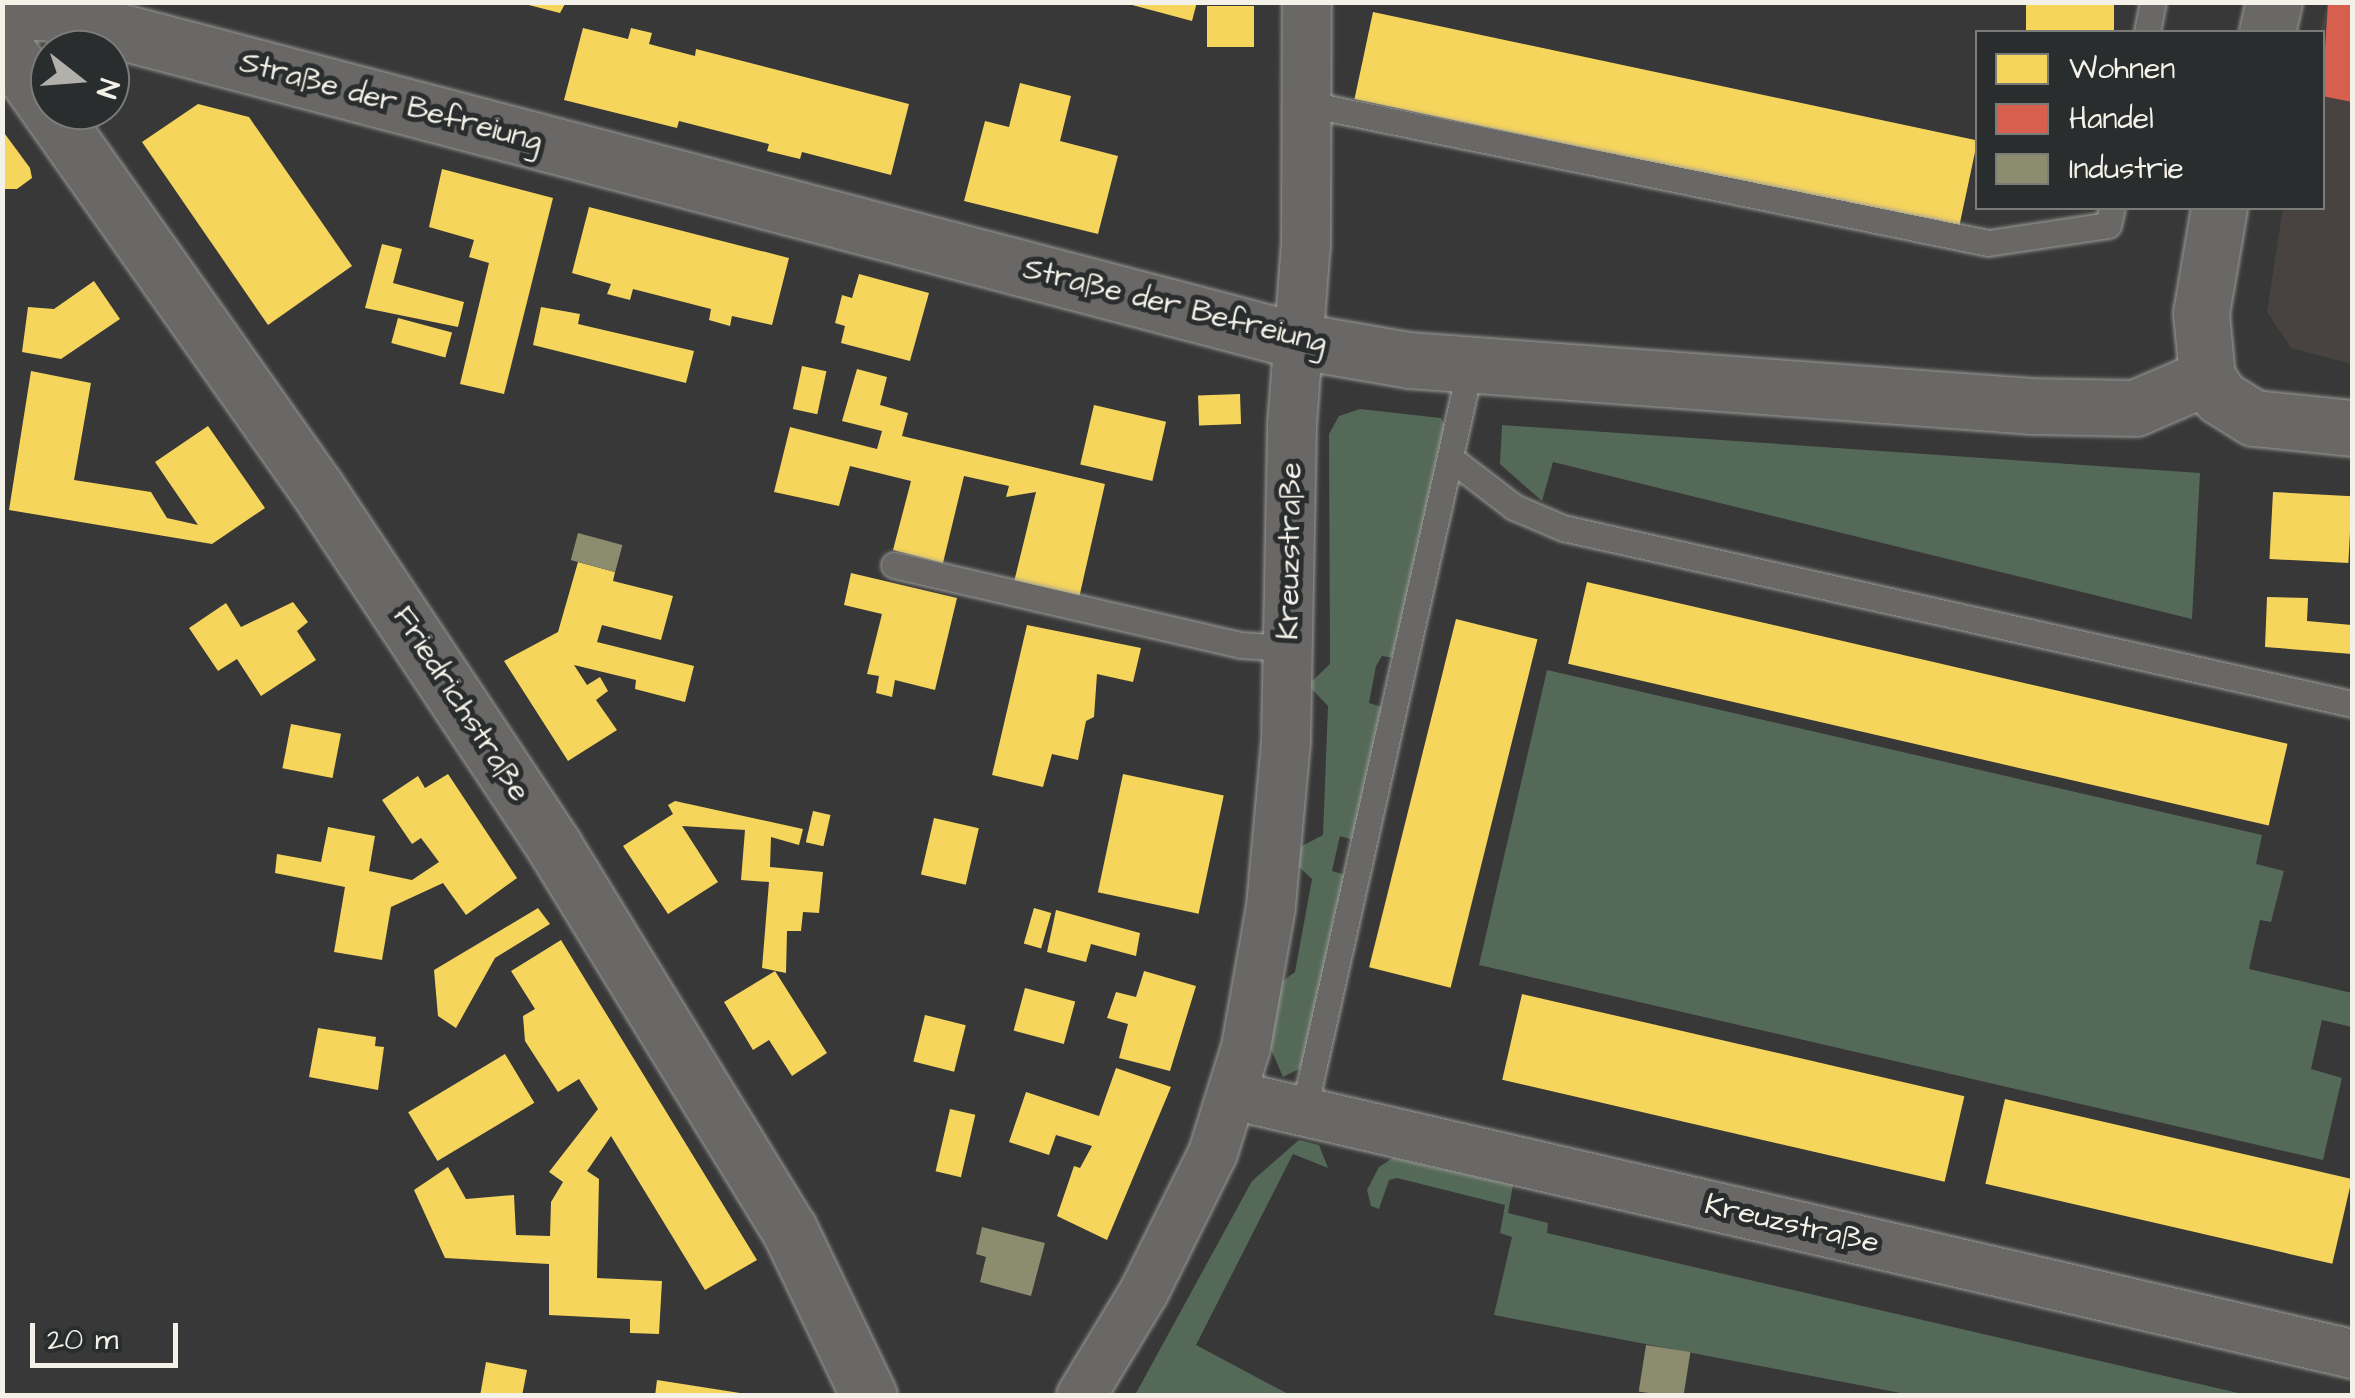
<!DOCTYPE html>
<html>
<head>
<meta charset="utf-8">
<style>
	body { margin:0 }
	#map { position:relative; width:2355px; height:1398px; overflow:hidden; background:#383838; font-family:"Architects Daughter",sans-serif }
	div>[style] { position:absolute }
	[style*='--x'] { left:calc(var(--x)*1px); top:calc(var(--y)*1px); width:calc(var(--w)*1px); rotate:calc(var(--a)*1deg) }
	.built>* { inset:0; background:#484341 }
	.green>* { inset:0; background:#556958 }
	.homes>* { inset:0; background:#f6d55c; transform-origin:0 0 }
	.shops>* { inset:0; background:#d6604d }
	.industry>* { inset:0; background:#8c8c6e; transform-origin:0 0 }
	.roads { filter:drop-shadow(0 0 2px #9d9d9b) drop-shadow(0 0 2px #9d9d9b) }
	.service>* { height:25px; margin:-12.5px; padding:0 12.5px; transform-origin:12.5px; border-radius:12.5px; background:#696866 }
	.minor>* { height:48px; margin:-24px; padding:0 24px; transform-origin:24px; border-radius:24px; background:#696866 }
	.tertiary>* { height:55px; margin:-27.5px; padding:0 27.5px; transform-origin:27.5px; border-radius:27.5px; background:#696866 }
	span { translate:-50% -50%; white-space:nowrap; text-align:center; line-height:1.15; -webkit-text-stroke:10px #2a2d2e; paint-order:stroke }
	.street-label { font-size:30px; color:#f4f1e8 }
	.frame { position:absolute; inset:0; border:5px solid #f4f1e8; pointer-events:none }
	.legend { position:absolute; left:1975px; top:30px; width:350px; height:180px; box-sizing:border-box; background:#2a2d2e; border:2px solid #7b7b78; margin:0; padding:12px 18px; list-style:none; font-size:30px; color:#f4f1e8 }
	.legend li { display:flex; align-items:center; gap:20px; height:50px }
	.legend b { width:50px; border:2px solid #7b7b78 }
	.north { position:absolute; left:30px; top:30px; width:100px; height:100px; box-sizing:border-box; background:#2a2d2e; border:2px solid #7b7b78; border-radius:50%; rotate:107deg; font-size:28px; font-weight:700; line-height:40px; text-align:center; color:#f4f1e8 }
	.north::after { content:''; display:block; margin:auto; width:35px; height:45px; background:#b2b0aa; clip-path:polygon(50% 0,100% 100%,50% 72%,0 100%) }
	.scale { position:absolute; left:30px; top:1323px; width:148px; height:45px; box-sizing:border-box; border:5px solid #f4f1e8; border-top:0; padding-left:12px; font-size:30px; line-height:35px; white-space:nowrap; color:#f4f1e8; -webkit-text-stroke:8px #2a2d2e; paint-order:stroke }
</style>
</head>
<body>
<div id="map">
	<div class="built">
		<div style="clip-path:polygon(2327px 3px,2352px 3px,2352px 364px,2291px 348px,2267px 312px,2283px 208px,2322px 208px,2320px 32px)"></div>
	</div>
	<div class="green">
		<div style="clip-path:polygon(1360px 409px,1441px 418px,1449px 433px,1395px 658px,1382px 656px,1376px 666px,1369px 703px,1385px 708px,1354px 840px,1340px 836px,1332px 871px,1346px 875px,1303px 1067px,1283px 1077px,1268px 1042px,1277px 985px,1295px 972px,1312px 879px,1298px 866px,1300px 847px,1323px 835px,1328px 706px,1308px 685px,1330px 664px,1329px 434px,1339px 416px)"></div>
		<div style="clip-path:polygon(1502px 425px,2200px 473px,2192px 619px,1553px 462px,1542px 501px,1500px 464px)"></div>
		<div style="clip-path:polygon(1547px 670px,2262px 835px,2256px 864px,2284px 871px,2271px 922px,2260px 920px,2249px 969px,2352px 993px,2352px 1027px,2322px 1020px,2311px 1069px,2342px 1078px,2323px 1160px,1479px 965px)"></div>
		<div style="clip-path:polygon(1299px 1140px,1319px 1145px,1328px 1168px,1293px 1154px,1196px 1345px,1290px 1395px,1135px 1395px,1252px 1181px)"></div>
		<div style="clip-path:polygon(1393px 1158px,1513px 1185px,1508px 1213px,1548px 1223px,1547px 1233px,2247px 1395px,1911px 1395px,1494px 1315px,1512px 1237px,1500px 1233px,1505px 1205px,1397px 1178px,1389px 1180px,1379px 1209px,1371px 1206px,1367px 1190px,1379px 1167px)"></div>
	</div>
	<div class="homes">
		<div style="clip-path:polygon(517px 2px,566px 2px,560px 13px)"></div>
		<div style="clip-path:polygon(1121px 2px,1197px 2px,1192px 21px)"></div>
		<div style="left:2026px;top:2px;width:88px;height:31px"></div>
		<div style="left:1207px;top:6px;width:47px;height:41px"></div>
		<div style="left:1373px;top:12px;width:618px;height:89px;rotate:12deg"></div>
		<div style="clip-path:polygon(583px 28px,628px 39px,631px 28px,652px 33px,649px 44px,695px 56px,696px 49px,909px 104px,891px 175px,802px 152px,800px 159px,767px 151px,769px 144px,679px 121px,677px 128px,564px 100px)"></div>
		<div style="clip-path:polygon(1020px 83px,1071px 96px,1060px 141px,1118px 156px,1098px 234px,964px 201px,985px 121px,1009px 127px)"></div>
		<div style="clip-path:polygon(198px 104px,249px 117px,352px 266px,268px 325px,142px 142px)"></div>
		<div style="clip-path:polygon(2px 130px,30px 168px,32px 178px,17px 189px,2px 189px)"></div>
		<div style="clip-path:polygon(442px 169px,553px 198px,504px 394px,460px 384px,489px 263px,469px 257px,474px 240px,429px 227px)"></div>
		<div style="clip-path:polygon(589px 207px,789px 258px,772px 325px,732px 316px,730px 326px,709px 320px,711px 309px,633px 289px,630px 300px,607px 294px,611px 284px,572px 273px)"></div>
		<div style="clip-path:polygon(382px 244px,402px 249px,393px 283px,464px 302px,458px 327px,365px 308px)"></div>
		<div style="clip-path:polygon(859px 274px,929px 293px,910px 361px,841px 343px,845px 326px,835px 323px,842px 295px,852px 298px)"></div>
		<div style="clip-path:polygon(94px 281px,120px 319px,61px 359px,22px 352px,28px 307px,54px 309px)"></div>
		<div style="clip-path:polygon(541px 307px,580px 314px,578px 324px,694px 351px,686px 383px,533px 345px)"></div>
		<div style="left:398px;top:318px;width:56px;height:26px;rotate:15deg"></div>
		<div style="left:802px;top:366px;width:25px;height:44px;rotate:12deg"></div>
		<div style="clip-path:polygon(857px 369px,887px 377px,880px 405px,908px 413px,902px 436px,1105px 484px,1079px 598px,1014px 582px,1036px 492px,1006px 497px,1009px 486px,964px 476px,943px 563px,893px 550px,911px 481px,850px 466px,839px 506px,774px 492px,790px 427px,877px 449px,882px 431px,842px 421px)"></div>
		<div style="clip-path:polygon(31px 371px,91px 383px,74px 480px,151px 492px,167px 518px,198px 525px,155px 462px,208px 426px,265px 508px,212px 544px,9px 510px)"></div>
		<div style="left:1240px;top:394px;width:30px;height:42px;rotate:88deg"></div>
		<div style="left:1094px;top:405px;width:74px;height:61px;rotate:13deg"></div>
		<div style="left:2273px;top:492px;width:79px;height:67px;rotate:3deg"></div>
		<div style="clip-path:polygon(578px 562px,615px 572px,613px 581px,673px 596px,661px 640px,602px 625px,597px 642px,694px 666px,685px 702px,635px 689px,636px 680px,574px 665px,587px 685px,600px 677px,608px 691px,596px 700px,617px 730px,568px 761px,504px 661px,558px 632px)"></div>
		<div style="clip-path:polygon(851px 573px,957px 598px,935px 690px,895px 680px,892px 697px,876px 693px,879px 676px,867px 674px,882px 614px,844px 605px)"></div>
		<div style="left:1587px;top:582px;width:719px;height:84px;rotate:13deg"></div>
		<div style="clip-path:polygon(2267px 597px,2308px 598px,2307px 621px,2352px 625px,2352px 654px,2265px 647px)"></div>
		<div style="clip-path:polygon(293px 602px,308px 622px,297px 631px,316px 660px,261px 696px,237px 659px,218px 671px,189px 628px,226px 603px,241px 627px)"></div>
		<div style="left:1456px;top:619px;width:84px;height:359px;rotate:14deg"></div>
		<div style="clip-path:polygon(1027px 625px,1141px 648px,1133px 682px,1097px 674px,1094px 717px,1086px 721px,1078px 760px,1052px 754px,1043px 787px,992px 775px)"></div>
		<div style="left:291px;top:724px;width:51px;height:45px;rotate:11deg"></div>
		<div style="clip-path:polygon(448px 774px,517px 878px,466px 915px,443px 883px,391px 907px,382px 960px,334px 952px,345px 887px,275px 873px,277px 854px,321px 862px,328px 827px,375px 836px,369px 871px,412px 880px,439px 862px,421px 838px,412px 844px,382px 800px,418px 776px,425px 788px)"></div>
		<div style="left:1123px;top:774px;width:103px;height:121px;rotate:12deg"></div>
		<div style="clip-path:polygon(675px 801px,803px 829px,799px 845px,771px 837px,770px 867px,823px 872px,819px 913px,803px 912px,801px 931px,787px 931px,786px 973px,762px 968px,769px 882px,741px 880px,745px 830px,682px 826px,718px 882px,668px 914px,623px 846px,673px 814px,668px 805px)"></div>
		<div style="left:813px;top:811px;width:18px;height:32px;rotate:13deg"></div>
		<div style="left:934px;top:818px;width:46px;height:58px;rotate:13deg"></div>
		<div style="clip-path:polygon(538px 908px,550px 924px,495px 958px,456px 1028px,438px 1016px,434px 970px)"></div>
		<div style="left:1034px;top:908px;width:18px;height:37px;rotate:16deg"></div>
		<div style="clip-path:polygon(1056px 910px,1140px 933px,1136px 956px,1091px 944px,1086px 962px,1047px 952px)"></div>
		<div style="clip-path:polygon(561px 940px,757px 1260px,705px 1290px,611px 1136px,587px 1171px,599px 1179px,597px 1278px,662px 1281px,659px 1334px,630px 1333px,630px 1319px,549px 1315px,549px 1264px,445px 1258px,414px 1190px,448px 1167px,466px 1199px,514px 1195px,516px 1235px,550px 1236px,551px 1202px,563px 1182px,549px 1172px,598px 1109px,579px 1079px,558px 1092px,525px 1041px,523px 1016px,535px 1009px,511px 971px)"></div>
		<div style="clip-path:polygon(775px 971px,827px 1053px,792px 1076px,769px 1040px,753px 1050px,724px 1002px)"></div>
		<div style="clip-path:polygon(1144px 971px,1196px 986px,1170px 1071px,1119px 1058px,1128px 1024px,1107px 1018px,1116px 992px,1136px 997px)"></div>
		<div style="left:1025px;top:988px;width:52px;height:44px;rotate:15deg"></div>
		<div style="left:1522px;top:994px;width:454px;height:88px;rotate:13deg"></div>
		<div style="left:925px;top:1015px;width:42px;height:48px;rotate:14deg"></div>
		<div style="clip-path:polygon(318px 1028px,376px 1037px,375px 1046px,384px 1047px,378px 1090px,309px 1077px)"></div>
		<div style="left:505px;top:1054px;width:57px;height:113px;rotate:59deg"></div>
		<div style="clip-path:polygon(1116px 1068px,1171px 1087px,1107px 1240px,1057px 1216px,1074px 1166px,1080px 1168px,1092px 1146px,1056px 1135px,1049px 1155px,1009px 1142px,1026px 1092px,1099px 1116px)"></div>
		<div style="left:2005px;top:1099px;width:356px;height:87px;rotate:13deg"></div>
		<div style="left:950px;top:1109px;width:26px;height:64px;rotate:13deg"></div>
		<div style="clip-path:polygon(486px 1362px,527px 1370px,522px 1396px,480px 1396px)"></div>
		<div style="clip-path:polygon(657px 1380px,740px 1393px,740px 1396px,655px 1396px)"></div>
	</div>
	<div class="shops">
		<div style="clip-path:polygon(2328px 2px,2352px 2px,2352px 102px,2322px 96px)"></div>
	</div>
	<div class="industry">
		<div style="left:578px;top:533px;width:46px;height:28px;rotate:15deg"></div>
		<div style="clip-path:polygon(982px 1227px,1045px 1243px,1031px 1296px,980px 1282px,986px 1257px,976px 1254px)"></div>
		<div style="left:1646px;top:1345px;width:45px;height:47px;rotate:9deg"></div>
	</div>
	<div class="roads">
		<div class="service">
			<div style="--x:2147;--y:32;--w:31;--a:-79"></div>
			<div style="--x:1308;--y:104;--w:694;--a:11.55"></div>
			<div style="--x:1988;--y:243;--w:121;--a:-8.5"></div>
			<div style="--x:2108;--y:225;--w:17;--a:-77"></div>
			<div style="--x:1454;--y:461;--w:76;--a:37.5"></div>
			<div style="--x:1514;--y:507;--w:53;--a:23.2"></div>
			<div style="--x:1563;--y:528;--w:808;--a:12.57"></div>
			<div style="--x:894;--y:565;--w:355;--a:13"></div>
			<div style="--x:1240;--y:645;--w:49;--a:3.5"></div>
			<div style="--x:1303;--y:1114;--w:765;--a:-77.4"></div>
		</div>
		<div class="minor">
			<div style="--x:1232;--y:1095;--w:1150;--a:13.02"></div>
			<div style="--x:1081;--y:1396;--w:122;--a:-58.8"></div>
			<div style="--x:1144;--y:1292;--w:155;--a:-63.6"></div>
			<div style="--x:1213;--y:1153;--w:111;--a:-72.7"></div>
			<div style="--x:1246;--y:1047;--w:143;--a:-79.9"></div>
			<div style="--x:1271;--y:906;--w:167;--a:-84.8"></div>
			<div style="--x:1286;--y:740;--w:315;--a:-88.9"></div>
			<div style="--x:1292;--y:425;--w:181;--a:-85.6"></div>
			<div style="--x:1306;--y:245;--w:243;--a:-89.8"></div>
		</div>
		<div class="tertiary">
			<div style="--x:2;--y:13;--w:44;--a:-1.3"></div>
			<div style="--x:46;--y:12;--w:1295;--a:14.71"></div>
			<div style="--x:1299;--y:341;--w:112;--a:9.8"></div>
			<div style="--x:1409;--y:360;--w:625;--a:4.22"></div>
			<div style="--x:2032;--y:406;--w:103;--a:1.1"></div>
			<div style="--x:2135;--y:408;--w:78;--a:-23.3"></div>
			<div style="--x:2267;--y:32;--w:31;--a:-77"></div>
			<div style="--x:2;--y:43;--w:546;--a:54.77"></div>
			<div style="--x:317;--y:489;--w:429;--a:56.4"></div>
			<div style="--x:554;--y:846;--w:449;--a:58.5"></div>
			<div style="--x:789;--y:1229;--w:185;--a:64.4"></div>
			<div style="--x:2219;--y:208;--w:107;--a:99.7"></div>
			<div style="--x:2201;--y:313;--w:64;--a:84.6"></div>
			<div style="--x:2207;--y:377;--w:24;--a:57"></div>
			<div style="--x:2220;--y:397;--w:40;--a:32"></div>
			<div style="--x:2254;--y:418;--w:99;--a:5.8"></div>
		</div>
	</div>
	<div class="street-label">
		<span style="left:391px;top:102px;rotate:15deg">Straße der Befreiung</span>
		<span style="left:1175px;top:306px;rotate:14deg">Straße der Befreiung</span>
		<span style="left:1290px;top:551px;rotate:-89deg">Kreuzstraße</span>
		<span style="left:461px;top:704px;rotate:57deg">Friedrichstraße</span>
		<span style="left:1792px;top:1224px;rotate:13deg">Kreuzstraße</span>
	</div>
	<div class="frame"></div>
	<ul class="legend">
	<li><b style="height:28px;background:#f6d55c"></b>Wohnen</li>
	<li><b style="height:28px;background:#d6604d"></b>Handel</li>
	<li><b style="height:28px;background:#8c8c6e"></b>Industrie</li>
	</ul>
	<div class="north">N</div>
	<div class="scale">20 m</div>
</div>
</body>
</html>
